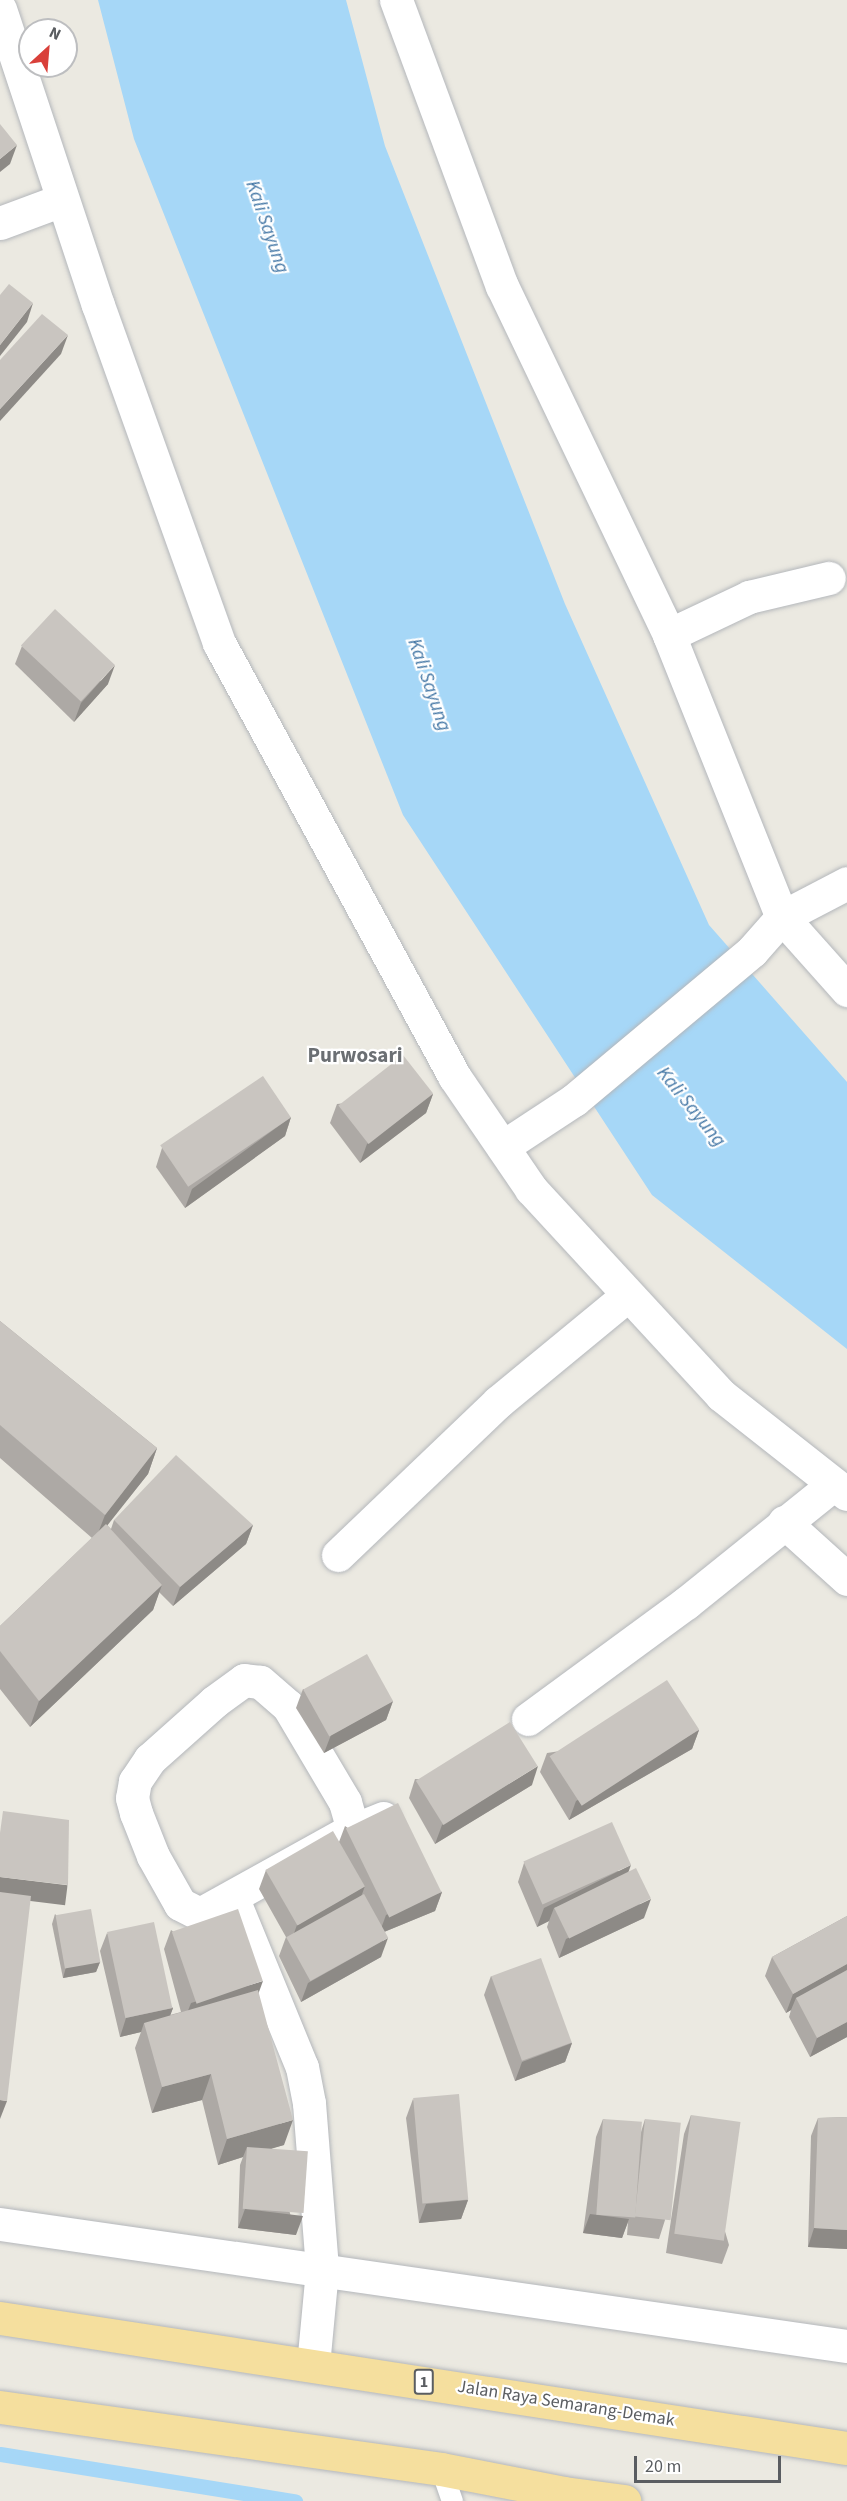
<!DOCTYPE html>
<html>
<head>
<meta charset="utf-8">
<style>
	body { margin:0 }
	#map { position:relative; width:847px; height:2501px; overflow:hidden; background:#ebe9e1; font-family:"Source Sans 3",sans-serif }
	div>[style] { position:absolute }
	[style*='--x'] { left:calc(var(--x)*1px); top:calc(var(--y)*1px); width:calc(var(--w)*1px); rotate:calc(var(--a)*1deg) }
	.water>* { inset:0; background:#a6d7f7 }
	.stream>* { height:15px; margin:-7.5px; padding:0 7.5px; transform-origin:7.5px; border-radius:7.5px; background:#a6d7f7 }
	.roads { filter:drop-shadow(0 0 2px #b4b7bb) drop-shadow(0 0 2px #b4b7bb) }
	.service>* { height:21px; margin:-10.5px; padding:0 10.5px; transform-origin:10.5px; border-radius:10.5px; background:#fff }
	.minor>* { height:33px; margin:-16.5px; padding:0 16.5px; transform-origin:16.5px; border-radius:16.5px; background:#fff }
	.trunk>* { height:33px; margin:-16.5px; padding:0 16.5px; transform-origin:16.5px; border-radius:16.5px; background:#f5df9e }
	.wall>* { inset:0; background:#ada9a5 }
	.shaded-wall>* { inset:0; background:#8d8a86; transform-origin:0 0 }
	.building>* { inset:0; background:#c9c5c0; transform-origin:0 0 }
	span { translate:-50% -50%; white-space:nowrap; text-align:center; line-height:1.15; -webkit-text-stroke:4.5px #fff; paint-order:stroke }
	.shield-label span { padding:2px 4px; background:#fff; border:2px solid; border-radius:4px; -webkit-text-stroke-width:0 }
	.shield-label { font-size:16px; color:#5a5d61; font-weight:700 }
	.street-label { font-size:18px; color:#5a5d61 }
	.water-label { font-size:20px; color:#4578a6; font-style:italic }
	.quarter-label { font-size:21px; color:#6b6f73; font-weight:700 }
	.north { position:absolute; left:18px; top:18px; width:60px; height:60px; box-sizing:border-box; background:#fff; border:2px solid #bdbec0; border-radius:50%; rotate:26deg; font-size:16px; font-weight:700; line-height:24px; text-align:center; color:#5a5d61 }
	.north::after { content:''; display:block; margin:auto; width:21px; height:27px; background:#d9403a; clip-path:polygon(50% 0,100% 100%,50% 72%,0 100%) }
	.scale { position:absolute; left:634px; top:2456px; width:147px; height:27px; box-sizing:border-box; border:3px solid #5a5d61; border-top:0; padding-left:8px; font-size:18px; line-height:21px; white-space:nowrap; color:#5a5d61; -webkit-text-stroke:4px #fff; paint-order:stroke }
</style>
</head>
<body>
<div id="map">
	<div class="water">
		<div style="clip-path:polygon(98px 0,346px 0,385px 146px,565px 604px,709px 925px,847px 1082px,847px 1349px,652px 1195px,403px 815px,134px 139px)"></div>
	</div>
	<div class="stream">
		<div style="--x:0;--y:2454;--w:299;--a:9.1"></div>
	</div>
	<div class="roads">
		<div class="service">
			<div style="--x:441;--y:2469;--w:34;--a:71"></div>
		</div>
		<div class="minor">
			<div style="--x:396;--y:0;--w:305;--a:69.7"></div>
			<div style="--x:502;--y:286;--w:387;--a:64.4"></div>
			<div style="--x:669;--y:635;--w:304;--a:68.2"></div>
			<div style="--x:782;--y:917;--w:98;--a:48.3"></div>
			<div style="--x:0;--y:9;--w:312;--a:71.7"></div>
			<div style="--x:98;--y:305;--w:359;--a:70.3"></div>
			<div style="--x:219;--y:643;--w:493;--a:61.5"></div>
			<div style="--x:454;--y:1076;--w:137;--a:55.7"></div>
			<div style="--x:531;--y:1189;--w:280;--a:47.3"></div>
			<div style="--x:721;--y:1395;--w:160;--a:38.2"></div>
			<div style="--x:0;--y:223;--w:66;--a:-20.4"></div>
			<div style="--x:669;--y:635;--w:89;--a:-25.4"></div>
			<div style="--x:749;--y:597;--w:82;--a:-13.4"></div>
			<div style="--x:504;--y:1146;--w:84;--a:-33.3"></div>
			<div style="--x:574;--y:1100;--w:232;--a:-39.9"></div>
			<div style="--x:752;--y:951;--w:45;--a:-48.6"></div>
			<div style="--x:782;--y:917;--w:73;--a:-27.6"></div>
			<div style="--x:784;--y:1522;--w:85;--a:42.1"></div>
			<div style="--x:338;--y:1555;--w:221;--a:-43.7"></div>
			<div style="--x:498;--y:1402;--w:168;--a:-39.5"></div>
			<div style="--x:528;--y:1719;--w:196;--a:-36.3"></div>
			<div style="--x:686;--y:1603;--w:189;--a:-38.8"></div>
			<div style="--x:353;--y:1830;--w:29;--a:-106"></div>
			<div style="--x:345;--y:1802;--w:112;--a:-120.7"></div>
			<div style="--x:288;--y:1706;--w:37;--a:-139"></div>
			<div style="--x:260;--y:1682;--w:16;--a:-173"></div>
			<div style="--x:244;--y:1680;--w:37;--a:144"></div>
			<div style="--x:214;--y:1702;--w:86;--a:138.3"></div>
			<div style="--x:150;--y:1759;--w:27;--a:124"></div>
			<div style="--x:135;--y:1781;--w:17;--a:100"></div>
			<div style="--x:132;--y:1798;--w:16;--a:75"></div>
			<div style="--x:136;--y:1813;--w:46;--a:68.4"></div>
			<div style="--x:153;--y:1856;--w:55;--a:60.6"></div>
			<div style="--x:180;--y:1904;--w:22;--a:27"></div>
			<div style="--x:200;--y:1914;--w:167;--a:-29"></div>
			<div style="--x:346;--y:1833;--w:40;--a:-22"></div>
			<div style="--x:233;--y:1899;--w:182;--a:67.7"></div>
			<div style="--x:302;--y:2067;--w:37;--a:79"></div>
			<div style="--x:309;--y:2103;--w:168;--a:85.5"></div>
			<div style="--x:322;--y:2270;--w:95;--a:95.4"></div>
			<div style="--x:0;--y:2224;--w:856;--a:8.2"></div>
		</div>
		<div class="trunk">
			<div style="--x:0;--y:2318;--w:857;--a:8.73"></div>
			<div style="--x:0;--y:2407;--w:445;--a:8"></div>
			<div style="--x:441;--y:2469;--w:125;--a:11"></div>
			<div style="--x:564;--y:2493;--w:61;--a:7.6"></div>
		</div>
	</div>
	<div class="wall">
		<div style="clip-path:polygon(22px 646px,108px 684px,74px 722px,15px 664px)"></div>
		<div style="clip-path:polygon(433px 1094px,426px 1113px,360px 1163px,330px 1123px,337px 1104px)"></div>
		<div style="clip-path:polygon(291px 1117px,285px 1136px,185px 1208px,156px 1167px,162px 1148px)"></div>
		<div style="clip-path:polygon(0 1321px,157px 1448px,148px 1474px,107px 1525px,111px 1529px,114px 1520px,253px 1525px,246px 1544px,173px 1606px,159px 1592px,153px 1610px,30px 1727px,0 1689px,0 1626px,92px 1538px,0 1458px)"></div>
		<div style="clip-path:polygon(303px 1689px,393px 1701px,386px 1720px,324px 1753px,296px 1708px)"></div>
		<div style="clip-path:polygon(699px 1730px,692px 1749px,569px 1820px,540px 1772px,547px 1753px)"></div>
		<div style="clip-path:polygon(415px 1779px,532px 1785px,435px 1844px,409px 1798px)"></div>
		<div style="clip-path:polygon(345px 1826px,442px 1892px,435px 1911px,384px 1932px,381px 1957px,301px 2002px,279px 1956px,286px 1937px,259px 1889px,266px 1870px,339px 1842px)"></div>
		<div style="clip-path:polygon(524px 1863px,629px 1872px,644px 1918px,559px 1958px,547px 1927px,549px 1921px,537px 1927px,518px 1882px)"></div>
		<div style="clip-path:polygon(55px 1914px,100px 1962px,96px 1972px,63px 1978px,52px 1924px)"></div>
		<div style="clip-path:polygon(847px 1916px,847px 2037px,810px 2057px,789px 2017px,791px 2010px,786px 2013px,765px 1976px,772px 1957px)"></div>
		<div style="clip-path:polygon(171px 1930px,258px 1993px,284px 2145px,272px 2148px,296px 2235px,238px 2228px,240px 2165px,243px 2157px,218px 2165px,202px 2100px,152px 2113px,135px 2048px,141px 2032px,120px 2037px,100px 1951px,107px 1933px,173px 2008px,170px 2015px,181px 2012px,164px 1949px)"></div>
		<div style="clip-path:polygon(491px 1976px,572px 2043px,565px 2062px,515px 2081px,484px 1995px)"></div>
		<div style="clip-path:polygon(413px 2099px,468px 2200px,461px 2219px,419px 2223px,406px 2118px)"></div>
		<div style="clip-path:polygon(691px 2115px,729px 2245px,722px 2264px,666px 2253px,684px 2134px)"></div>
		<div style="clip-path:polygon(847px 2117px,847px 2249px,808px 2247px,811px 2136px,818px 2118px)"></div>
		<div style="clip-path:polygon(603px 2119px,641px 2132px,645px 2119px,665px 2220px,659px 2239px,627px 2235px,628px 2222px,622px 2238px,583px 2233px,596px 2137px)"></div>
	</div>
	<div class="shaded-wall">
		<div style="clip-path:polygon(17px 145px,10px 164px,0 172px,0 159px)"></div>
		<div style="clip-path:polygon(33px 303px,27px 322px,0 356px,0 345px)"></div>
		<div style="clip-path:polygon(68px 335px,61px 354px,0 421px,0 409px)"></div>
		<div style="clip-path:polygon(115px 665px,108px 684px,74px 722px,81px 703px)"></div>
		<div style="clip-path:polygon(433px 1094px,426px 1113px,360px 1163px,367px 1144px)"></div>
		<div style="clip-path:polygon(291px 1117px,285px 1136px,185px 1208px,192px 1189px)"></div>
		<div style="clip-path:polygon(157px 1448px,148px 1474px,95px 1541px,105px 1515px)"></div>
		<div style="clip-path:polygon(253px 1525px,246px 1544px,173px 1606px,180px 1587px)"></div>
		<div style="clip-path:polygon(162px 1585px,153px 1610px,30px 1727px,39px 1701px)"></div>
		<div style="clip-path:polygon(393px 1701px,386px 1720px,324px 1753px,331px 1735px)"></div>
		<div style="clip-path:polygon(699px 1730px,692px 1749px,569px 1820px,576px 1801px)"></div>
		<div style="clip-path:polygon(538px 1766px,532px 1785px,435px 1844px,442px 1825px)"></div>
		<div style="clip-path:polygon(631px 1865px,624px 1884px,554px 1908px,549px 1921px,537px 1927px,544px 1908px)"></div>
		<div style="left:0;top:1877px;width:68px;height:20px;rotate:7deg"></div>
		<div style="clip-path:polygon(365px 1886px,358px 1905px,290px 1944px,297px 1925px)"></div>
		<div style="clip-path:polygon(442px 1892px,435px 1911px,379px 1934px,386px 1915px)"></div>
		<div style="clip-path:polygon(651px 1899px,644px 1918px,559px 1958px,566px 1939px)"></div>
		<div style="clip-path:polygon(388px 1938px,381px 1957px,301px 2002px,308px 1983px)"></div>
		<div style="clip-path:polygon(100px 1962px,96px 1972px,63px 1978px,66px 1967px)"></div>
		<div style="clip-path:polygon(847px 1964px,847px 1979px,796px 1998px,791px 2010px,786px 2013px,793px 1994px)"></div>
		<div style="clip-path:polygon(263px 1981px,256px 2000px,184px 2021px,191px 2003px)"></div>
		<div style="clip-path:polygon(173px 2008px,166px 2027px,144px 2023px,141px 2032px,120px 2037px,126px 2018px)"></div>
		<div style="clip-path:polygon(847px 2022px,847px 2037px,810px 2057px,817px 2038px)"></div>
		<div style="clip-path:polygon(572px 2043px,565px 2062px,515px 2081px,522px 2062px)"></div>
		<div style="clip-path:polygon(211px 2074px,202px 2100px,152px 2113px,162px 2087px)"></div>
		<div style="clip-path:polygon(0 2100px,7px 2101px,0 2119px)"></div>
		<div style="clip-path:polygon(293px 2120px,284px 2145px,247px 2156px,247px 2147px,243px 2157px,218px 2165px,227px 2139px)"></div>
		<div style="clip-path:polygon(468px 2200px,461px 2219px,419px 2223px,426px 2204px)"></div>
		<div style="clip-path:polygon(245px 2209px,303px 2216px,296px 2235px,238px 2228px)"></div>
		<div style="clip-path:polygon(590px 2214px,629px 2219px,622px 2238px,583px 2233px)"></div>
		<div style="clip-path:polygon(814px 2228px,847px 2230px,847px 2249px,808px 2247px)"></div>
	</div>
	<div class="building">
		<div style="clip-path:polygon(0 124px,17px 145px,0 159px)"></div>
		<div style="clip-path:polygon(9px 284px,33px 303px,0 345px,0 295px)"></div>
		<div style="clip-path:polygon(42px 314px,68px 335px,0 409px,0 360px)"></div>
		<div style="left:55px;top:609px;width:82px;height:50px;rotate:43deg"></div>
		<div style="left:403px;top:1055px;width:49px;height:82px;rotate:52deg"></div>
		<div style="left:263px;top:1076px;width:50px;height:124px;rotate:56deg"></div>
		<div style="clip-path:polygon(0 1321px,157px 1448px,105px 1515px,0 1425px)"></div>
		<div style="clip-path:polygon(176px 1455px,253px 1525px,180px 1587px,114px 1520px)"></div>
		<div style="clip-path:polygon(106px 1524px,162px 1585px,39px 1701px,0 1651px,0 1626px)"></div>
		<div style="left:367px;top:1654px;width:54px;height:73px;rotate:61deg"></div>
		<div style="left:667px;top:1680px;width:59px;height:140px;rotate:57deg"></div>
		<div style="left:510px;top:1722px;width:52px;height:111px;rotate:58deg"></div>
		<div style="left:398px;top:1803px;width:99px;height:58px;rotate:64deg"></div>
		<div style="clip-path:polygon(3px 1811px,69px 1820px,68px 1885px,0 1877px,0 1833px)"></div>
		<div style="left:612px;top:1822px;width:47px;height:97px;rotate:66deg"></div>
		<div style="left:333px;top:1831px;width:64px;height:78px;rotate:60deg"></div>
		<div style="left:636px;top:1868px;width:34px;height:91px;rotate:64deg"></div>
		<div style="clip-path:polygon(0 1892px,31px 1896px,7px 2101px,0 2100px)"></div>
		<div style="left:364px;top:1894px;width:50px;height:89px;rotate:61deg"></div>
		<div style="left:91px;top:1909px;width:54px;height:36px;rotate:80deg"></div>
		<div style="left:238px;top:1909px;width:76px;height:70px;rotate:71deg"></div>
		<div style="clip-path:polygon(847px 1916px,847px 1964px,793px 1994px,772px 1957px)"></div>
		<div style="left:154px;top:1922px;width:88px;height:48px;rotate:78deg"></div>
		<div style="left:541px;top:1958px;width:90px;height:53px;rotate:70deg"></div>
		<div style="clip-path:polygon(847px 1970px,847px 2022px,817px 2038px,796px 1998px)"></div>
		<div style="clip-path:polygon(258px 1990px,293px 2120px,227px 2139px,211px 2074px,162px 2087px,144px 2023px)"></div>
		<div style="left:459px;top:2094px;width:106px;height:46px;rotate:85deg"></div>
		<div style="left:691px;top:2115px;width:50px;height:120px;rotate:8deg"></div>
		<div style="clip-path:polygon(847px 2117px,847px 2230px,814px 2228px,818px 2118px)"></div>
		<div style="left:603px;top:2119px;width:39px;height:96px;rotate:4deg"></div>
		<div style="left:645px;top:2119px;width:36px;height:98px;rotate:6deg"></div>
		<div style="left:247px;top:2147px;width:61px;height:62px;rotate:4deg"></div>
	</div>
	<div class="shield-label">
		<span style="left:424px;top:2382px">1</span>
	</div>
	<div class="street-label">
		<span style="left:566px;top:2404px;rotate:9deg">Jalan Raya Semarang-Demak</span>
	</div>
	<div class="water-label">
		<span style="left:267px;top:227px;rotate:71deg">Kali Sayung</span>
		<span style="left:429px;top:685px;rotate:71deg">Kali Sayung</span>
		<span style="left:691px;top:1107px;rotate:51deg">Kali Sayung</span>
	</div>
	<div class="quarter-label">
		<span style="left:355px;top:1055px">Purwosari</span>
	</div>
	<div class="north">N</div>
	<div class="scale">20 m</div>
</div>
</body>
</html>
